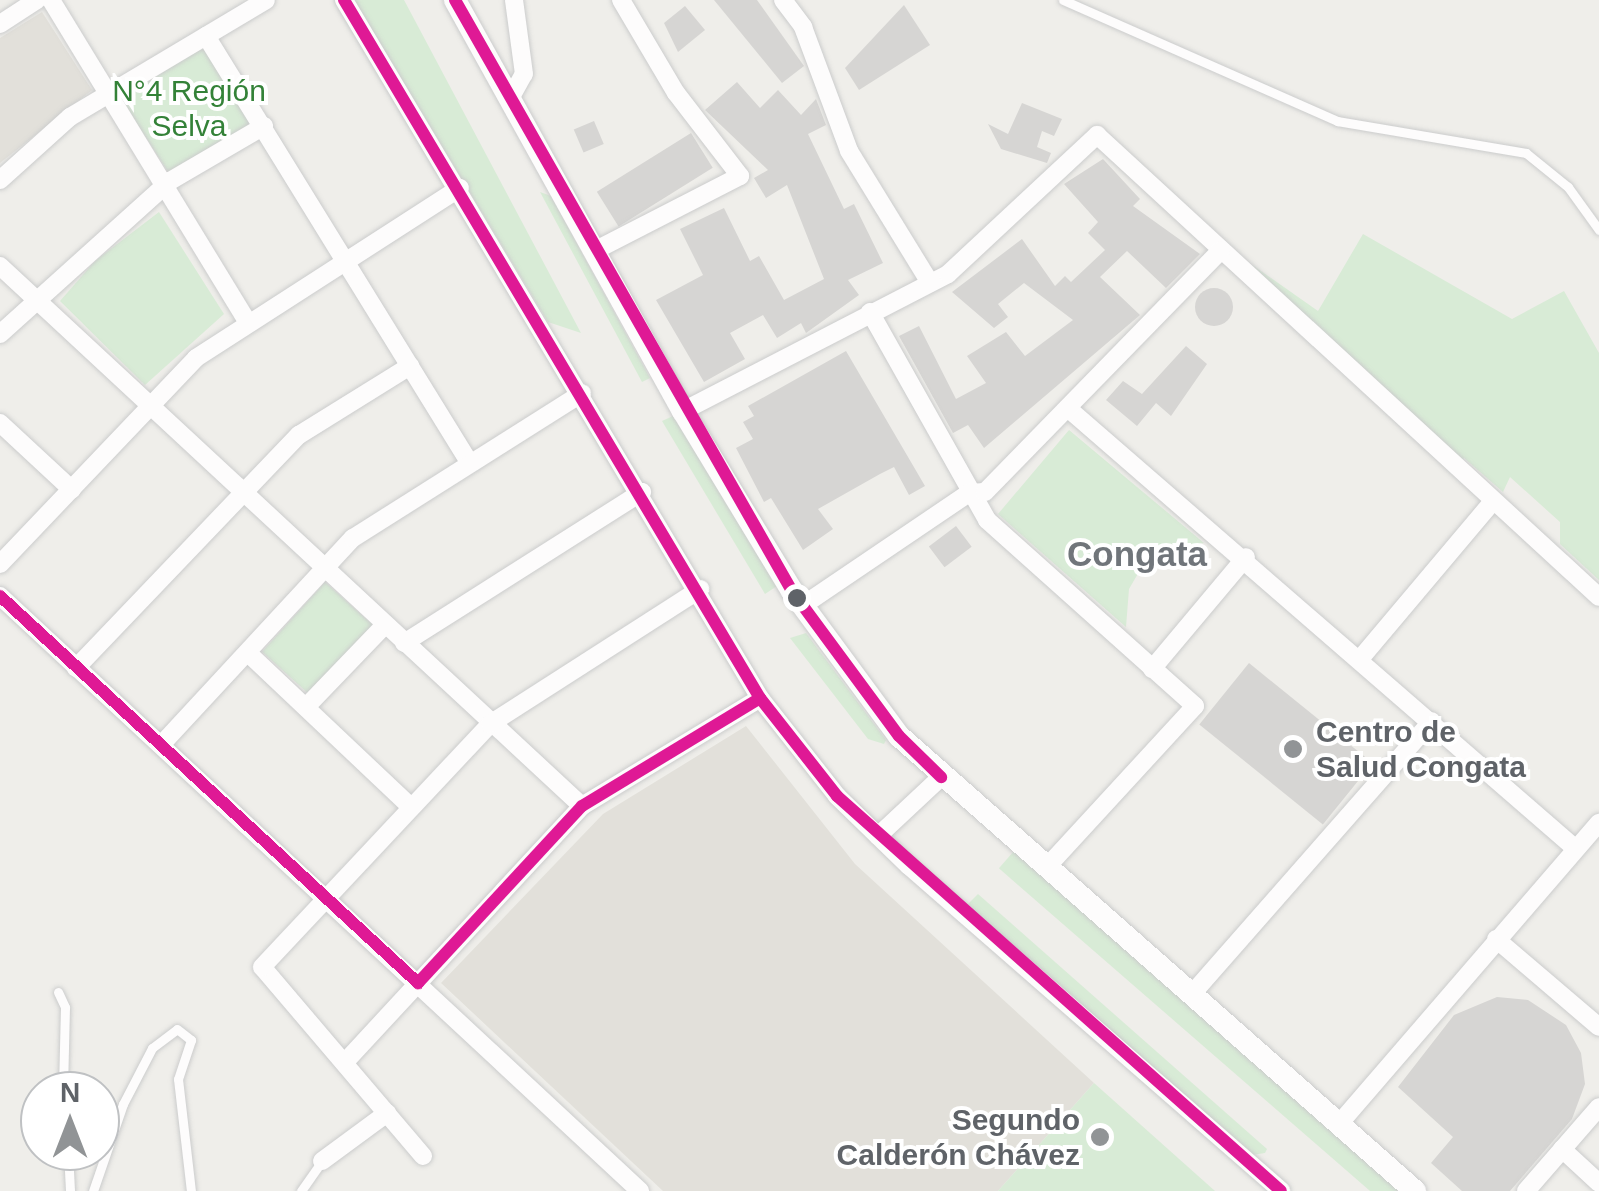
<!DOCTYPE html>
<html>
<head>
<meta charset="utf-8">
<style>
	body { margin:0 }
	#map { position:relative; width:1599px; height:1191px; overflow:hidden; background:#efeeea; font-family:Helvetica,sans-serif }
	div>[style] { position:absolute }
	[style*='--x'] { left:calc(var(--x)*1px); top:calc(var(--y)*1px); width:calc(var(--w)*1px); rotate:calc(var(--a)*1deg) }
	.education>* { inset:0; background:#e2e0da }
	.green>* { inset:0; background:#d8ebd6; transform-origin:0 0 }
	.building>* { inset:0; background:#d6d5d3; transform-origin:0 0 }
	.round { border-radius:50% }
	.roads { filter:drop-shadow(0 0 2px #cbcccc) drop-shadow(0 0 2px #cbcccc) }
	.lane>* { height:9px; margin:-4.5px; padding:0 4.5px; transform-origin:4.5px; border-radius:4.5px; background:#fdfcfc }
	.street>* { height:18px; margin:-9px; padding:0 9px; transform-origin:9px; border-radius:9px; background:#fdfcfc }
	.secondary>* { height:22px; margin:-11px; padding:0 11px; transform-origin:11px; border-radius:11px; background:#fdfcfc }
	.bus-1>* { height:12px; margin:-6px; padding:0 6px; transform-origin:6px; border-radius:6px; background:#df1995 }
	.dots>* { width:28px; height:28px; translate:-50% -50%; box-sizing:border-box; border:5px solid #fff; border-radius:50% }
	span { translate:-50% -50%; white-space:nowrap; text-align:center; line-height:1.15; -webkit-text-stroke:8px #fff; paint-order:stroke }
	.park-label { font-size:30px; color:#348238 }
	.poi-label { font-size:30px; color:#5f6368; font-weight:700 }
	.left { translate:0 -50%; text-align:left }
	.right { translate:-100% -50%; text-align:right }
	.quarter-label { font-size:35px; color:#70757a; font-weight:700 }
	.north { position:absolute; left:20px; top:1071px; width:100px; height:100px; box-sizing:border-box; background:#fff; border:2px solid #bfc1c3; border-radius:50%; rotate:0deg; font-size:28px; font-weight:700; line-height:40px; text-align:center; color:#5f6368 }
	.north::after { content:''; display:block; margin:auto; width:35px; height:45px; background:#919496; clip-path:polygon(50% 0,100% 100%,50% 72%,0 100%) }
</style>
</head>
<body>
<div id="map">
	<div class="education">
		<div style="clip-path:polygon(42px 12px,92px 90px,0 163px,0 38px)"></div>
		<div style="clip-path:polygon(746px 726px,855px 864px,1094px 1083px,998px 1191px,663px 1191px,441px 983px,603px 814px)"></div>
	</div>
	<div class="green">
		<div style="clip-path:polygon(354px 0,404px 0,581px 333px,548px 322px)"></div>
		<div style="left:205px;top:45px;width:92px;height:100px;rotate:57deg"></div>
		<div style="clip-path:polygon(540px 192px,551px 196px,650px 378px,642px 382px)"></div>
		<div style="clip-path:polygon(159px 212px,224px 314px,145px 385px,60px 301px,95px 261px)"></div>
		<div style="clip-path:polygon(1363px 234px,1512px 319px,1564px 291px,1599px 353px,1599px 580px,1560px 544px,1560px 522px,1510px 477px,1503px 492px,1464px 458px,1458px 465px,1251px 264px,1318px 311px)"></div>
		<div style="clip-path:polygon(673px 416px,777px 586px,765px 594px,662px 421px)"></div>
		<div style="clip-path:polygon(1069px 430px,1204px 543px,1163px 549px,1143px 565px,1129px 589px,1126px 627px,998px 514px)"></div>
		<div style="left:325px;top:582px;width:64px;height:94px;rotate:42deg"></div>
		<div style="clip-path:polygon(806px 633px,886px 740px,884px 744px,868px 739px,790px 638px)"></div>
		<div style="left:1014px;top:851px;width:512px;height:23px;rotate:41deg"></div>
		<div style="clip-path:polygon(978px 894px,1267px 1149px,1265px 1153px,1252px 1155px,966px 906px)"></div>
		<div style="clip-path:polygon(1094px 1083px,1215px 1191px,998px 1191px)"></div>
	</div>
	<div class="building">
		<div style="clip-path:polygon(714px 0,757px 0,804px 66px,782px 83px)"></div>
		<div style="clip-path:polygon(904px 5px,930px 45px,859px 90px,845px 68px)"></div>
		<div style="clip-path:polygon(685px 6px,705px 30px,678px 52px,664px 23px)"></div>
		<div style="clip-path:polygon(737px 82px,760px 108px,778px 90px,801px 115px,816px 99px,826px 125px,808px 134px,844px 209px,854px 204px,883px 263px,848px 280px,859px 295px,806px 333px,801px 323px,777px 338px,763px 315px,730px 333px,745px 359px,704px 382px,656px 300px,703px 275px,680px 229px,724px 208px,750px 261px,759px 256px,784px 300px,824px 279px,787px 185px,766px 198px,754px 178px,768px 170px,705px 110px)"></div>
		<div style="clip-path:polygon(1022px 103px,1062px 119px,1054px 136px,1042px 131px,1037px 147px,1051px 153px,1047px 163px,1001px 149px,988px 124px,1008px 134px)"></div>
		<div style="left:594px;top:121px;width:25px;height:22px;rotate:67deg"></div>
		<div style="left:691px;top:133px;width:41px;height:111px;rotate:58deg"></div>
		<div style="clip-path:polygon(1103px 159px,1140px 199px,1133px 206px,1200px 254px,1166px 288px,1127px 251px,1100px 277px,1140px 315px,984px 448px,968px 425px,953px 433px,899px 336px,919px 326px,956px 399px,986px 383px,967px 356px,1006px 332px,1025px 356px,1073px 320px,1024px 283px,998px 304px,1008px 317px,994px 328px,952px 292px,1022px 239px,1055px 286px,1065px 276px,1071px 282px,1105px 250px,1088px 233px,1098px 222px,1064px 184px)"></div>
		<div class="round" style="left:1195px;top:288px;width:38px;height:38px"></div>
		<div style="clip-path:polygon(1186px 346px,1207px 364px,1171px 416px,1156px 403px,1137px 426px,1106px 400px,1123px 381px,1142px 394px)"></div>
		<div style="clip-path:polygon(846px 351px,925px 486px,909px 495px,894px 467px,880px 474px,818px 509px,833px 529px,803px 550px,771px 498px,764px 502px,736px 448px,753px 439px,743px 422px,754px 416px,748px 406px)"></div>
		<div style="left:956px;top:526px;width:26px;height:34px;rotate:53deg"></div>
		<div style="left:1249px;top:663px;width:159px;height:79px;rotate:39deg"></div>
		<div style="clip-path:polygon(1497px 997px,1528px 1000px,1566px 1025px,1581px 1053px,1585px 1084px,1572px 1119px,1510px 1191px,1462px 1191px,1431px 1163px,1453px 1137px,1398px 1087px,1454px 1015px)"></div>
	</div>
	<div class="roads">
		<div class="lane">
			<div style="--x:1063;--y:0;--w:300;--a:23.8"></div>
			<div style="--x:1337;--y:121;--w:192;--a:9.6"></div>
			<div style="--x:1526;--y:153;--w:54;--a:39"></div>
			<div style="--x:1568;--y:187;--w:53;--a:54.2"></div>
			<div style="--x:58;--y:992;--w:17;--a:65"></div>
			<div style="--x:65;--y:1007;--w:84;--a:91.4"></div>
			<div style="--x:68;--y:1151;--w:40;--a:87.1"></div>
			<div style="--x:93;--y:1191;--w:92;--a:-71"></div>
			<div style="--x:123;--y:1104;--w:63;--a:-62.6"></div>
			<div style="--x:152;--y:1048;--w:31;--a:-37"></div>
			<div style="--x:177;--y:1029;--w:18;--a:38"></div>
			<div style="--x:191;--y:1040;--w:41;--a:108.4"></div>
			<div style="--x:178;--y:1079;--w:113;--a:83.4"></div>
			<div style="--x:301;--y:1191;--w:37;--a:-55"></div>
		</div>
		<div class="street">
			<div style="--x:51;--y:0;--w:375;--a:58.6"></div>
			<div style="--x:344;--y:0;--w:813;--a:59.21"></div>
			<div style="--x:760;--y:698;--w:125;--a:51.8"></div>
			<div style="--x:837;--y:796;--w:100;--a:44.2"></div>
			<div style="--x:909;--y:866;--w:494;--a:41.1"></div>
			<div style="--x:783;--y:0;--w:34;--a:53"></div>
			<div style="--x:803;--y:27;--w:132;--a:69.6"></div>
			<div style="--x:849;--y:151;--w:153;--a:58.4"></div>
			<div style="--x:0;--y:24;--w:44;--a:-33"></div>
			<div style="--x:206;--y:36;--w:501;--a:58.31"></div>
			<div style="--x:511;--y:97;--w:26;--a:-61"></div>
			<div style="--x:524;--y:74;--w:75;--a:-97.7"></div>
			<div style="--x:0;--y:180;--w:94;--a:-42"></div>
			<div style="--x:70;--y:117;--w:228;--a:-30.8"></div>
			<div style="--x:596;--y:250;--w:162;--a:-27.2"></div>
			<div style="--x:740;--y:176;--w:105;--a:-127.6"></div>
			<div style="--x:676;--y:93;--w:108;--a:-120.6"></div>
			<div style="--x:0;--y:266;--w:794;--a:42.86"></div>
			<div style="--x:870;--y:312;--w:239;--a:60.6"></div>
			<div style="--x:987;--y:520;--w:279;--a:41.8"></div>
			<div style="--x:1195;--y:706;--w:219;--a:132.6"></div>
			<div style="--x:0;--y:334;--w:229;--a:-42"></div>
			<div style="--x:170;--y:181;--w:109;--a:-30.3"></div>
			<div style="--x:683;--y:411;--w:298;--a:-27.3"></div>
			<div style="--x:948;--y:274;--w:204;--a:-43"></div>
			<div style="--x:1097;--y:135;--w:682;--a:42.62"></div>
			<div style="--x:1071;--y:411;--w:668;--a:40.94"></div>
			<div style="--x:0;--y:423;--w:98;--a:42.9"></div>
			<div style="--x:0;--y:564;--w:284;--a:-46.4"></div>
			<div style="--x:196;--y:358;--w:314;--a:-32.8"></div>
			<div style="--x:0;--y:596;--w:874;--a:42.91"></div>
			<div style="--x:802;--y:606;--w:202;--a:-34.1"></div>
			<div style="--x:969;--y:493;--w:16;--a:-4"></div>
			<div style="--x:985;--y:492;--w:338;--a:-45.7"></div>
			<div style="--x:404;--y:643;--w:282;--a:-32.4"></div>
			<div style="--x:248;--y:653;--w:224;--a:43.4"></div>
			<div style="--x:1360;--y:659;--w:205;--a:-49.9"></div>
			<div style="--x:76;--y:668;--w:323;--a:-46.3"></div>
			<div style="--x:299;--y:435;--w:131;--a:-31.9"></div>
			<div style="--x:1152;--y:669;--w:146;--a:-50"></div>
			<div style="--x:306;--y:707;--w:114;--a:-46.1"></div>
			<div style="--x:161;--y:745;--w:282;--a:-47.2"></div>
			<div style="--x:353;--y:538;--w:271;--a:-32.3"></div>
			<div style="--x:878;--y:836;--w:86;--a:-43.1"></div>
			<div style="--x:1496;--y:939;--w:135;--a:40.5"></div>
			<div style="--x:1192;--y:994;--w:363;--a:-48.7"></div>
			<div style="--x:346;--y:1061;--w:347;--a:-47.2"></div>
			<div style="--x:582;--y:806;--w:208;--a:-31.2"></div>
			<div style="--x:1339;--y:1124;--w:398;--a:-49.2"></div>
			<div style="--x:1562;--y:1149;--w:50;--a:42.6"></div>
			<div style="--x:423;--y:1156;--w:248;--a:-130.4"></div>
			<div style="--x:262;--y:967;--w:333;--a:-46.8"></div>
			<div style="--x:490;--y:724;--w:250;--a:-32.7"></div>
			<div style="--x:322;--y:1161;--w:81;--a:-36.4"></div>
			<div style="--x:1526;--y:1191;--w:111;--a:-49"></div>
		</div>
		<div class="secondary">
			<div style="--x:455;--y:0;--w:470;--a:61"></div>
			<div style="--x:683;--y:411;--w:210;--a:58.8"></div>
			<div style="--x:792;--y:591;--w:180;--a:53.6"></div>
			<div style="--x:899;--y:736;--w:688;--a:41.41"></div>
		</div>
	</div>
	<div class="bus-1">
		<div style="--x:344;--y:0;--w:813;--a:59.21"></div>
		<div style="--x:760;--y:698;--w:125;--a:51.8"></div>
		<div style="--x:837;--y:796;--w:594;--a:41.66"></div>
		<div style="--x:455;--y:0;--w:680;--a:60.31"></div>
		<div style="--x:792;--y:591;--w:180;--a:53.6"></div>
		<div style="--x:899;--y:736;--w:59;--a:44.3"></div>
		<div style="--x:0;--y:596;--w:570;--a:42.79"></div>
		<div style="--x:418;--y:983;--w:241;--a:-47.2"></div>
		<div style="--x:582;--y:806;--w:208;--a:-31.2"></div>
	</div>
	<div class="dots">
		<div style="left:797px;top:598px;background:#5f6368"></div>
		<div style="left:1293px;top:749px;background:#919496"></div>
		<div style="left:1100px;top:1137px;background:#919496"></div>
	</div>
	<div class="park-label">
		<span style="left:189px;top:108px">N°4 Región<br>Selva</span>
	</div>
	<div class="poi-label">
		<span class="left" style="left:1316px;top:749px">Centro de<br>Salud Congata</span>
		<span class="right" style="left:1080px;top:1137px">Segundo<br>Calderón Chávez</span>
	</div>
	<div class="quarter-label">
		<span style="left:1137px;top:554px">Congata</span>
	</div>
	<div class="north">N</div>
</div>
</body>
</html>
